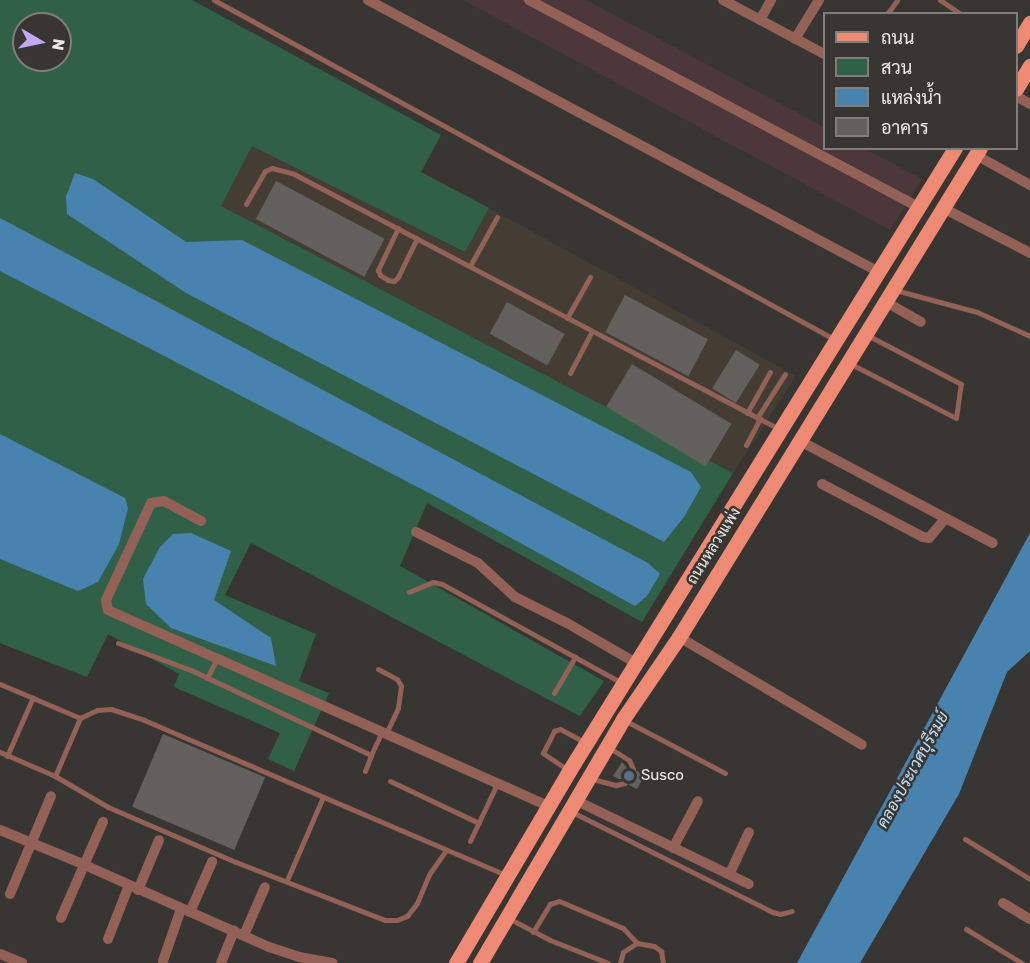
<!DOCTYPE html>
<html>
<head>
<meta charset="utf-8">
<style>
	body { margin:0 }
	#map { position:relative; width:1030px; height:963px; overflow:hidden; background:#383632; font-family:Rubik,Sarabun,sans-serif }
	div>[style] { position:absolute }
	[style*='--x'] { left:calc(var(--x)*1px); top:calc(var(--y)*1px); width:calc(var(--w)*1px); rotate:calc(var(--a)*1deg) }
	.commercial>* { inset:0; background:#4c373b }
	.built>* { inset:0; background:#433d34 }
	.green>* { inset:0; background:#306148 }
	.water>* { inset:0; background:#4882ae }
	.building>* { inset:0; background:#63615d; transform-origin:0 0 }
	.lane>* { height:5px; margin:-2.5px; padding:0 2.5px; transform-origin:2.5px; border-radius:2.5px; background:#936156 }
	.street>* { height:10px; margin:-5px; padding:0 5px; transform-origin:5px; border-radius:5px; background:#936156 }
	.primary>* { height:15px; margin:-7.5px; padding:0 7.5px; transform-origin:7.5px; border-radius:7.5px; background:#ee8973 }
	.dots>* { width:16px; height:16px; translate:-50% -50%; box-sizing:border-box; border:3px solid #383632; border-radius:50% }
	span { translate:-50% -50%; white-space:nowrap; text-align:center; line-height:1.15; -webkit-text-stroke:5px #383632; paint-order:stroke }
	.street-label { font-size:15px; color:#eceae8 }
	.poi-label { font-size:15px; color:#eceae8 }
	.left { translate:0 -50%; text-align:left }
	.water-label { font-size:16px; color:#c3e2fb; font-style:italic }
	.legend { position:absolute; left:823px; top:12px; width:195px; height:138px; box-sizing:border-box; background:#383632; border:2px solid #807e7b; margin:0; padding:8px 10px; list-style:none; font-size:18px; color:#eceae8 }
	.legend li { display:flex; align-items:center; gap:12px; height:30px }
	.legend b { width:30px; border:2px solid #807e7b }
	.north { position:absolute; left:12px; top:12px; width:60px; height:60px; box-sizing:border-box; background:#383632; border:2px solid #807e7b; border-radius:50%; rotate:99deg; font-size:16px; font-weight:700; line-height:24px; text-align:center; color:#eceae8 }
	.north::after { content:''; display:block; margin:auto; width:21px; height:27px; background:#c0a8f3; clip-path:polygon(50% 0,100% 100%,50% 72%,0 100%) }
</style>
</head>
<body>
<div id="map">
	<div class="commercial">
		<div style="clip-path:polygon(463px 0,586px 0,824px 127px,824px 148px,865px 149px,922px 179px,890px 230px)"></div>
	</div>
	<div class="built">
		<div style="clip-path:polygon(252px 145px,464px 252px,489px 208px,796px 376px,733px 473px,221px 206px)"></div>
	</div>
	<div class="green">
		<div style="clip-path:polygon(evenodd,0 0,192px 0,441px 135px,421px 172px,489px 208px,465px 252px,252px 146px,221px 206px,733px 473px,642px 622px,427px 503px,400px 566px,604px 681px,580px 716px,251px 543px,225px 595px,316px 634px,299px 681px,329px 693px,294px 771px,268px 759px,280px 733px,174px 687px,179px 674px,108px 634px,87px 677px,0 643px,0 0,24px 24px,60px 24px,60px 60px,24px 60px,24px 24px)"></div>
	</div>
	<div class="water">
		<div style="clip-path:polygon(75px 173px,93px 179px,186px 242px,242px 240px,691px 472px,701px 487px,684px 517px,664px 542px,186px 293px,67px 214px,66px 197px)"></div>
		<div style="clip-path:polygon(0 218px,648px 563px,660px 574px,647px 596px,635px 606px,433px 495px,0 271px)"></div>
		<div style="clip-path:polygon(0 434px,125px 498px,128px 508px,119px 544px,98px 582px,78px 591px,0 559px)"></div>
		<div style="clip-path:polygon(191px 533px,231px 551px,214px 600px,271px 638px,276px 666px,171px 628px,146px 604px,143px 579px,160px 547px,173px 534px)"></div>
		<div style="clip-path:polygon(1030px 533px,1030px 651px,1007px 672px,959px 794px,860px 963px,797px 963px)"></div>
	</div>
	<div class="building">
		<div style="left:276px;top:181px;width:123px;height:43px;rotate:28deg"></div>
		<div style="left:625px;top:295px;width:94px;height:42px;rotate:28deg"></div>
		<div style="left:507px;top:302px;width:66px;height:36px;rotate:29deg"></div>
		<div style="left:736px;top:350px;width:28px;height:45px;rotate:32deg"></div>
		<div style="left:632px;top:364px;width:116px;height:50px;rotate:31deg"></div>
		<div style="left:163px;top:734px;width:111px;height:79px;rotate:23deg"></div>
		<div style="clip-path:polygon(622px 762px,631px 773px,637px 771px,645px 775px,637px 789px,629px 785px,627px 779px,619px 779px,613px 776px)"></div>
	</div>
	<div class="lane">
		<div style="--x:214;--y:0;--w:707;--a:28.67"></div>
		<div style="--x:940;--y:0;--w:25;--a:34"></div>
		<div style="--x:887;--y:14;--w:17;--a:-54"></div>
		<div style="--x:246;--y:204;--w:38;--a:-60"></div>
		<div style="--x:265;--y:171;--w:8;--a:-23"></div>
		<div style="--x:272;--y:168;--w:23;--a:15"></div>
		<div style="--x:294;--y:174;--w:548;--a:27.73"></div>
		<div style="--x:398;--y:228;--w:47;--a:115.5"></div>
		<div style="--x:378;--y:270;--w:5;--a:68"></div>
		<div style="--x:380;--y:275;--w:9;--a:32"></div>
		<div style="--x:388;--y:280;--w:6;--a:9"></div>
		<div style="--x:394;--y:281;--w:6;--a:-45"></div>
		<div style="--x:398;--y:277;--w:43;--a:-64"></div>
		<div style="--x:470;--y:266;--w:56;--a:-61.1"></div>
		<div style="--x:895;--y:290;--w:85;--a:15"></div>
		<div style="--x:977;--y:312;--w:58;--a:24.4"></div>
		<div style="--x:567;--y:318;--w:47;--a:-60.7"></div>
		<div style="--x:849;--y:363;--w:120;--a:27.2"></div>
		<div style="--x:956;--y:418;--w:34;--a:-82"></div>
		<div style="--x:961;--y:384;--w:106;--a:-152.5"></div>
		<div style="--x:570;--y:373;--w:47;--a:-62.4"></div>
		<div style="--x:747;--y:413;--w:47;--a:-60.7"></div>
		<div style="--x:757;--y:418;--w:52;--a:-57.5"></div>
		<div style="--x:746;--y:445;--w:30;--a:-62"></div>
		<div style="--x:409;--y:592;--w:26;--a:-23"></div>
		<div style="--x:433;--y:582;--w:9;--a:13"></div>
		<div style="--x:442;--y:584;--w:205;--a:28.8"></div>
		<div style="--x:118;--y:643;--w:78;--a:20.3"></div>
		<div style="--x:191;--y:670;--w:199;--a:25.3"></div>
		<div style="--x:371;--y:755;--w:26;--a:-65"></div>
		<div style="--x:378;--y:669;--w:21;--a:28"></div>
		<div style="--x:397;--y:679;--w:8;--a:60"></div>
		<div style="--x:401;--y:686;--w:22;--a:98"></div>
		<div style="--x:398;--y:708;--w:26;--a:115"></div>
		<div style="--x:207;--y:678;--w:22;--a:-63"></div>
		<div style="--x:0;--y:684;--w:87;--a:23"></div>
		<div style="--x:80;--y:718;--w:19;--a:-25"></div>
		<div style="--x:97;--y:710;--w:14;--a:-4"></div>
		<div style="--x:111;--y:709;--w:35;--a:18"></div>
		<div style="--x:144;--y:720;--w:393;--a:23.2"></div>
		<div style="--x:554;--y:693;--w:42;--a:-59.7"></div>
		<div style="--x:624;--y:720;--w:114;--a:27.7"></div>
		<div style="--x:608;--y:747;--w:25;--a:32"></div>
		<div style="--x:629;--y:760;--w:10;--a:66"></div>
		<div style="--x:0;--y:752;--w:60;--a:23.6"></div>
		<div style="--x:55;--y:776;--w:61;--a:30.3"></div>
		<div style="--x:108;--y:807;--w:139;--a:23.3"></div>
		<div style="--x:236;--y:862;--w:160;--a:21.3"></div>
		<div style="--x:385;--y:920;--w:12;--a:0"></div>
		<div style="--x:397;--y:920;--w:11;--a:-22"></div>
		<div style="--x:407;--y:916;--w:16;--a:-52"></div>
		<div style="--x:417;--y:903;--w:33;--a:-67"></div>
		<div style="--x:430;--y:873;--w:28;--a:-55"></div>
		<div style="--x:7;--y:756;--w:64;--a:-66.2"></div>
		<div style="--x:568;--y:770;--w:30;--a:-146"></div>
		<div style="--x:543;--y:753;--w:25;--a:-63"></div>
		<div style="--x:554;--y:731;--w:6;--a:-18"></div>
		<div style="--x:560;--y:729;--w:27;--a:28"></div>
		<div style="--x:365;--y:771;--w:17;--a:-69"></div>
		<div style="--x:55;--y:776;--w:63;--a:-66.7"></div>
		<div style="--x:589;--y:778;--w:28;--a:15"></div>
		<div style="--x:616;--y:785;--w:9;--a:-13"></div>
		<div style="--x:390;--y:781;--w:98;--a:25.3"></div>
		<div style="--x:572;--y:812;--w:225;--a:26.5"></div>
		<div style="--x:773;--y:912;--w:7;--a:16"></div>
		<div style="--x:780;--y:914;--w:12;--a:-14"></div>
		<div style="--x:965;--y:839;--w:76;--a:31.6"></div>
		<div style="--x:470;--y:841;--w:63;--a:-64.7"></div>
		<div style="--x:287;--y:880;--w:90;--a:-66.6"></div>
		<div style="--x:508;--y:918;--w:47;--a:27.6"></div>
		<div style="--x:550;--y:940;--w:62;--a:21.6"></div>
		<div style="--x:966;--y:929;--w:66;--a:31.3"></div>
		<div style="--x:533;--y:932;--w:33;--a:-59"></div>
		<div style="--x:550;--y:904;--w:9;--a:-18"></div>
		<div style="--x:559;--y:901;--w:69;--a:22.9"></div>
		<div style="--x:623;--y:928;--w:21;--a:47"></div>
		<div style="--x:620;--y:963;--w:11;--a:-75"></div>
		<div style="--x:623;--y:952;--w:17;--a:-33"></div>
		<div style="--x:637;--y:943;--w:17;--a:10"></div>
		<div style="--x:654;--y:946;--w:9;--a:36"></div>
		<div style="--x:661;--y:951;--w:12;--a:81"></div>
	</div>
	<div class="street">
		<div style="--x:368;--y:0;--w:579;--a:28.03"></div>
		<div style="--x:529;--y:0;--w:442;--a:28"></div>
		<div style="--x:723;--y:0;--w:115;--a:28.1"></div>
		<div style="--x:760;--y:20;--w:23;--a:-61"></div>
		<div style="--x:795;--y:39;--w:46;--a:-58.4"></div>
		<div style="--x:1016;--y:96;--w:16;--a:30"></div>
		<div style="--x:976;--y:155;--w:62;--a:29.1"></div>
		<div style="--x:943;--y:208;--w:98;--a:27.3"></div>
		<div style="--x:886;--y:302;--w:40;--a:29.7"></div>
		<div style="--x:800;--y:441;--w:218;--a:27.9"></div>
		<div style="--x:822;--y:484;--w:114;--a:27.7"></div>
		<div style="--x:923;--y:537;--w:6;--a:9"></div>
		<div style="--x:929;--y:538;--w:26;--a:-50"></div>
		<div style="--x:201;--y:521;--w:42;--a:-151.6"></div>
		<div style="--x:164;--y:501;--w:13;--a:171"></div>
		<div style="--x:151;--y:503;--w:107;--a:114.9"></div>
		<div style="--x:106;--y:600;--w:10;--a:79"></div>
		<div style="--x:108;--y:610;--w:483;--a:24"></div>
		<div style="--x:416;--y:532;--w:69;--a:26.6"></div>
		<div style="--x:478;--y:563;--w:50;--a:42.6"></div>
		<div style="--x:515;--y:597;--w:58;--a:26.6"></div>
		<div style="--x:567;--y:623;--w:80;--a:30.1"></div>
		<div style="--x:679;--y:637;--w:212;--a:30.5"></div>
		<div style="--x:575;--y:800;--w:193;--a:25.8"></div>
		<div style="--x:0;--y:830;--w:84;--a:22.3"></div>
		<div style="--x:78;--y:862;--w:209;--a:24"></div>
		<div style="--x:269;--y:947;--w:32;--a:18"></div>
		<div style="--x:299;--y:957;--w:34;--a:10"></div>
		<div style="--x:673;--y:848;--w:53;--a:-62"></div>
		<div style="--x:730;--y:873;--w:45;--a:-65.1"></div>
		<div style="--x:138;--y:890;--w:54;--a:-67.2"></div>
		<div style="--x:10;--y:894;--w:106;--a:-67.3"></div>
		<div style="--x:1003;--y:903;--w:31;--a:31"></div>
		<div style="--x:190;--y:912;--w:55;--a:-66.3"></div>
		<div style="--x:61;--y:918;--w:105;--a:-66.4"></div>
		<div style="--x:244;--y:935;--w:52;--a:-66.4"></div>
		<div style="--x:108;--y:939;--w:58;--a:-68.7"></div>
		<div style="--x:0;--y:954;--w:24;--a:22"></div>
		<div style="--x:163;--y:961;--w:55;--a:-70.9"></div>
		<div style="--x:221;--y:963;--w:35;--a:-68"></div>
	</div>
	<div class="primary">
		<div style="--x:1016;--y:46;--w:27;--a:-59"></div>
		<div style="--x:1016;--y:89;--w:27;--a:-59"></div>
		<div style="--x:456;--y:963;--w:223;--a:-59.5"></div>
		<div style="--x:569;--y:771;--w:733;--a:-58.22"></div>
		<div style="--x:480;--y:963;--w:283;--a:-59.6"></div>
		<div style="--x:623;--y:719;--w:99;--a:-55.7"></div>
		<div style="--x:679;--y:637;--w:574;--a:-58.39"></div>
	</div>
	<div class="dots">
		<div style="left:629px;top:776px;background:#5c6f8a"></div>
	</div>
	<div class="street-label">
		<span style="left:714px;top:546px;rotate:-58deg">ถนนหลวงแพ่ง</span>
	</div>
	<div class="poi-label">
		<span class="left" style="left:641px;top:776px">Susco</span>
	</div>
	<div class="water-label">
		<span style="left:913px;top:770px;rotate:-61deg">คลองประเวศบุรีรมย์</span>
	</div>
	<ul class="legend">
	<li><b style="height:8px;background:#ee8973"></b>ถนน</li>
	<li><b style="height:16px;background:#306148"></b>สวน</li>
	<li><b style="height:16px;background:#4882ae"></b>แหล่งน้ำ</li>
	<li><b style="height:16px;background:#63615d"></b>อาคาร</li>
	</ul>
	<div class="north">N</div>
</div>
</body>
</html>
